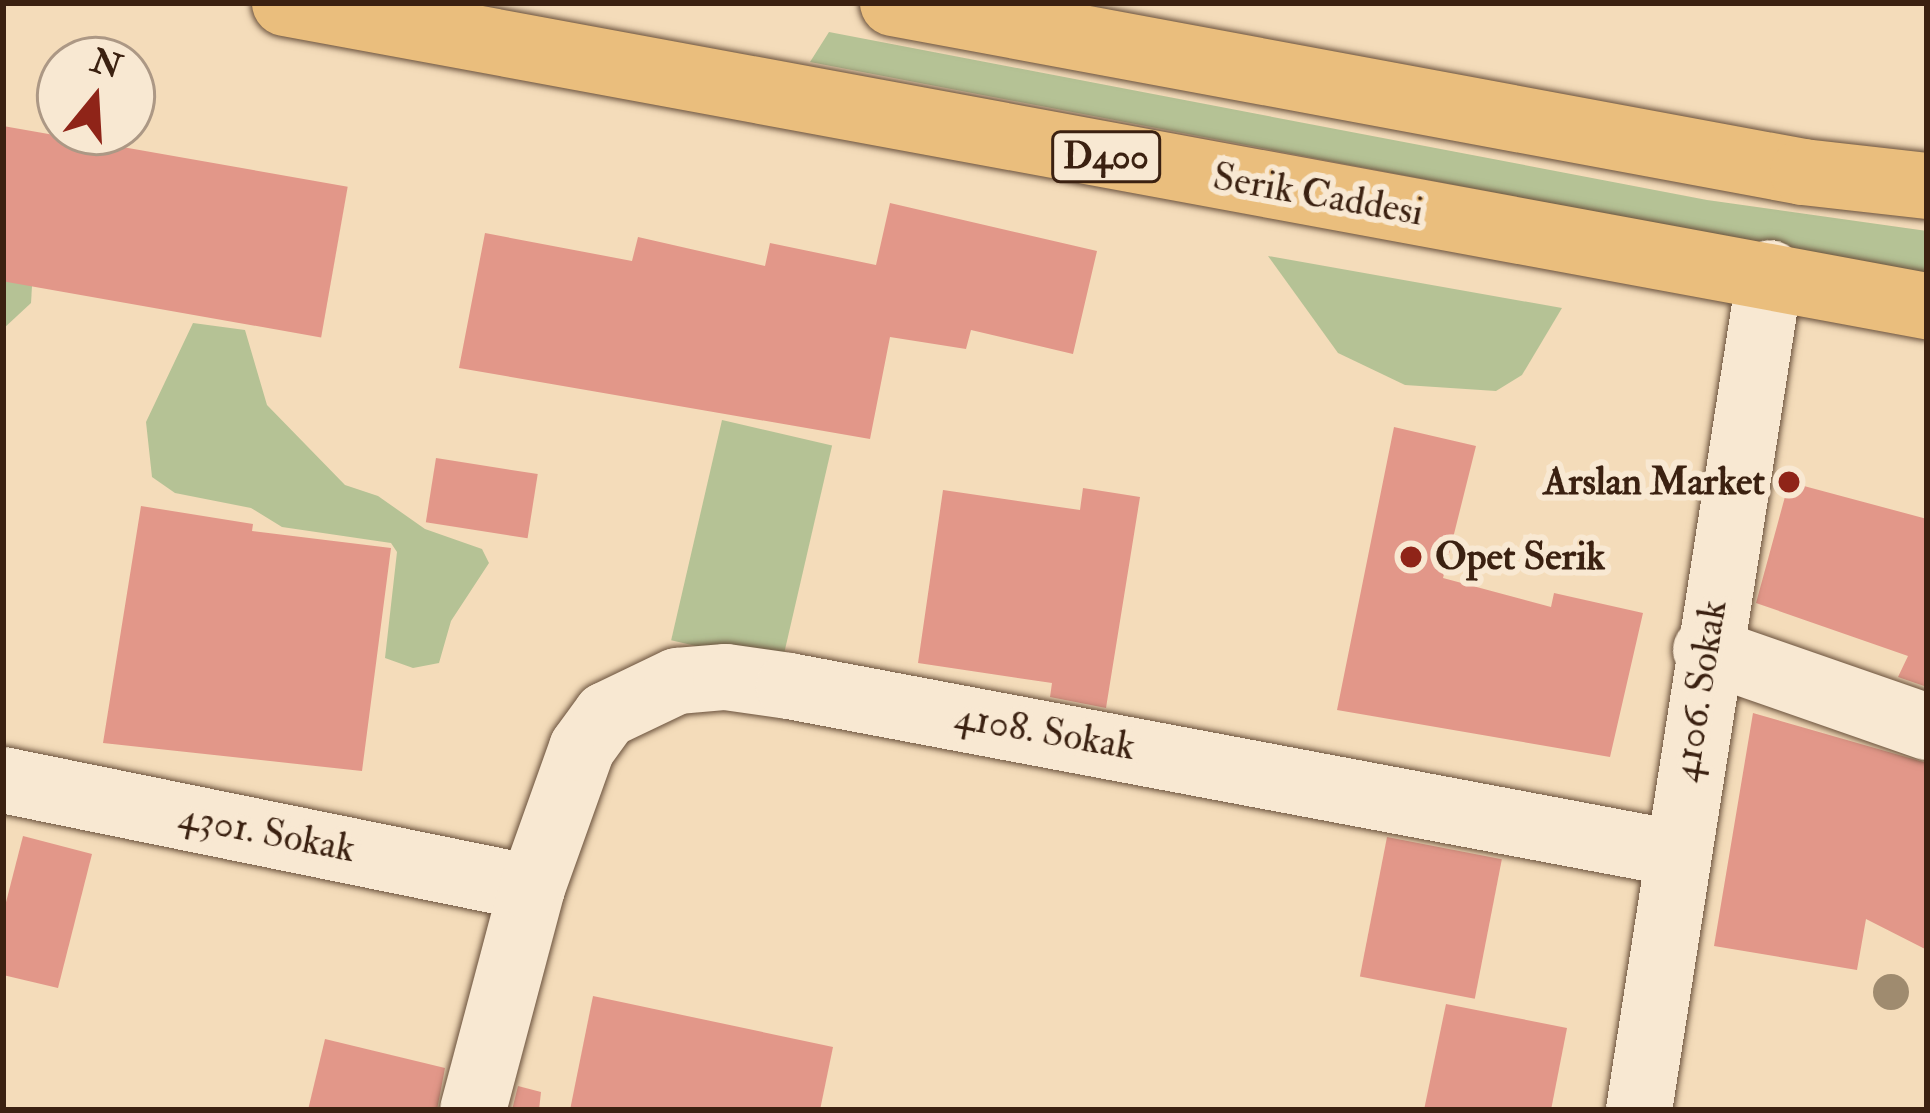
<!DOCTYPE html>
<html>
<head>
<meta charset="utf-8">
<style>
	body { margin:0 }
	#map { position:relative; width:1930px; height:1113px; overflow:hidden; background:#f4dcba; font-family:"IM FELL Double Pica",serif }
	div>[style] { position:absolute }
	[style*='--x'] { left:calc(var(--x)*1px); top:calc(var(--y)*1px); width:calc(var(--w)*1px); rotate:calc(var(--a)*1deg) }
	.green>* { inset:0; background:#b5c295; transform-origin:0 0 }
	.building>* { inset:0; background:#e29789; transform-origin:0 0 }
	.roads { filter:drop-shadow(0 0 3px #69503b) drop-shadow(0 0 3px #69503b) }
	.minor>* { height:66px; margin:-33px; padding:0 33px; transform-origin:33px; border-radius:33px; background:#f8e8d2 }
	.trunk>* { height:66px; margin:-33px; padding:0 33px; transform-origin:33px; border-radius:33px; background:#eabe7d }
	.trees>* { width:36px; height:36px; margin:-18px; border-radius:50%; background:#9f8b6f }
	.dots>* { width:33px; height:33px; translate:-50% -50%; box-sizing:border-box; border:6px solid #f8e8d2; border-radius:50% }
	span { translate:-50% -50%; white-space:nowrap; text-align:center; line-height:1.15; -webkit-text-stroke:12px #f8e8d2; paint-order:stroke }
	.shield-label span { padding:3px 9px; background:#f8e8d2; border:3px solid; border-radius:9px; -webkit-text-stroke-width:0 }
	.shield-label { font-size:36px; color:#3b2111; font-weight:700 }
	.street-label { font-size:39px; color:#3b2111 }
	.poi-label { font-size:39px; color:#3b2111; font-weight:700 }
	.right { translate:-100% -50%; text-align:right }
	.left { translate:0 -50%; text-align:left }
	.frame { position:absolute; inset:0; border:6px solid #3b2111; pointer-events:none }
	.north { position:absolute; left:36px; top:36px; width:120px; height:120px; box-sizing:border-box; background:#f8e8d2; border:3px solid #ac9885; border-radius:50%; rotate:18deg; font-size:33px; font-weight:700; line-height:48px; text-align:center; color:#3b2111 }
	.north::after { content:''; display:block; margin:auto; width:42px; height:54px; background:#8f2418; clip-path:polygon(50% 0,100% 100%,50% 72%,0 100%) }
</style>
</head>
<body>
<div id="map">
	<div class="green">
		<div style="clip-path:polygon(829px 32px,1707px 200px,1927px 231px,1927px 275px,810px 62px)"></div>
		<div style="clip-path:polygon(1268px 256px,1562px 308px,1522px 375px,1496px 391px,1405px 385px,1338px 353px)"></div>
		<div style="clip-path:polygon(3px 263px,26px 274px,32px 286px,31px 303px,3px 329px)"></div>
		<div style="clip-path:polygon(193px 323px,245px 330px,267px 405px,345px 485px,378px 496px,425px 529px,482px 549px,489px 563px,451px 621px,439px 663px,413px 668px,385px 658px,397px 552px,391px 543px,282px 527px,251px 508px,175px 493px,152px 477px,146px 422px)"></div>
		<div style="left:722px;top:420px;width:113px;height:226px;rotate:13deg"></div>
	</div>
	<div class="building">
		<div style="left:3px;top:126px;width:350px;height:153px;rotate:10deg"></div>
		<div style="clip-path:polygon(890px 203px,1097px 251px,1073px 354px,971px 330px,966px 349px,890px 337px,870px 439px,459px 368px,485px 233px,632px 261px,638px 237px,765px 266px,770px 243px,876px 265px)"></div>
		<div style="clip-path:polygon(1394px 427px,1476px 446px,1443px 578px,1551px 607px,1554px 593px,1643px 613px,1610px 757px,1337px 710px)"></div>
		<div style="left:436px;top:458px;width:103px;height:65px;rotate:9deg"></div>
		<div style="clip-path:polygon(1789px 482px,1927px 519px,1927px 687px,1898px 677px,1908px 656px,1756px 603px)"></div>
		<div style="clip-path:polygon(1083px 488px,1140px 497px,1106px 708px,1050px 697px,1052px 683px,918px 663px,943px 490px,1080px 510px)"></div>
		<div style="clip-path:polygon(141px 506px,253px 524px,252px 531px,391px 548px,362px 771px,103px 743px)"></div>
		<div style="clip-path:polygon(1753px 713px,1927px 763px,1927px 950px,1866px 919px,1857px 970px,1714px 946px)"></div>
		<div style="clip-path:polygon(23px 836px,92px 854px,58px 988px,3px 975px,3px 914px)"></div>
		<div style="left:1387px;top:837px;width:117px;height:142px;rotate:11deg"></div>
		<div style="clip-path:polygon(593px 996px,833px 1047px,820px 1110px,570px 1110px)"></div>
		<div style="clip-path:polygon(1446px 1004px,1567px 1028px,1551px 1110px,1424px 1110px)"></div>
		<div style="clip-path:polygon(325px 1039px,445px 1068px,437px 1110px,308px 1110px)"></div>
		<div style="clip-path:polygon(518px 1086px,541px 1092px,539px 1110px,512px 1110px)"></div>
	</div>
	<div class="roads">
		<div class="minor">
			<div style="--x:1706;--y:650;--w:234;--a:19.2"></div>
			<div style="--x:3;--y:780;--w:540;--a:11.54"></div>
			<div style="--x:473;--y:1110;--w:230;--a:-75.1"></div>
			<div style="--x:532;--y:888;--w:149;--a:-70.3"></div>
			<div style="--x:582;--y:748;--w:41;--a:-54"></div>
			<div style="--x:606;--y:715;--w:79;--a:-25.6"></div>
			<div style="--x:677;--y:681;--w:49;--a:-4.7"></div>
			<div style="--x:726;--y:677;--w:64;--a:8.1"></div>
			<div style="--x:789;--y:686;--w:901;--a:10.69"></div>
			<div style="--x:1639;--y:1110;--w:847;--a:-81.1"></div>
		</div>
		<div class="trunk">
			<div style="--x:285;--y:3;--w:1670;--a:10.46"></div>
			<div style="--x:893;--y:3;--w:926;--a:10.52"></div>
			<div style="--x:1803;--y:172;--w:125;--a:6.4"></div>
		</div>
	</div>
	<div class="trees">
		<div style="left:1891px;top:992px"></div>
	</div>
	<div class="dots">
		<div style="left:1789px;top:482px;background:#8f2418"></div>
		<div style="left:1411px;top:557px;background:#8f2418"></div>
	</div>
	<div class="shield-label">
		<span style="left:1106px;top:157px">D400</span>
	</div>
	<div class="street-label">
		<span style="left:1318px;top:195px;rotate:10deg">Serik Caddesi</span>
		<span style="left:1700px;top:691px;rotate:-81deg">4106. Sokak</span>
		<span style="left:1045px;top:732px;rotate:10deg">4108. Sokak</span>
		<span style="left:267px;top:833px;rotate:11deg">4301. Sokak</span>
	</div>
	<div class="poi-label">
		<span class="right" style="left:1765px;top:482px">Arslan Market</span>
		<span class="left" style="left:1435px;top:557px">Opet Serik</span>
	</div>
	<div class="frame"></div>
	<div class="north">N</div>
</div>
</body>
</html>
